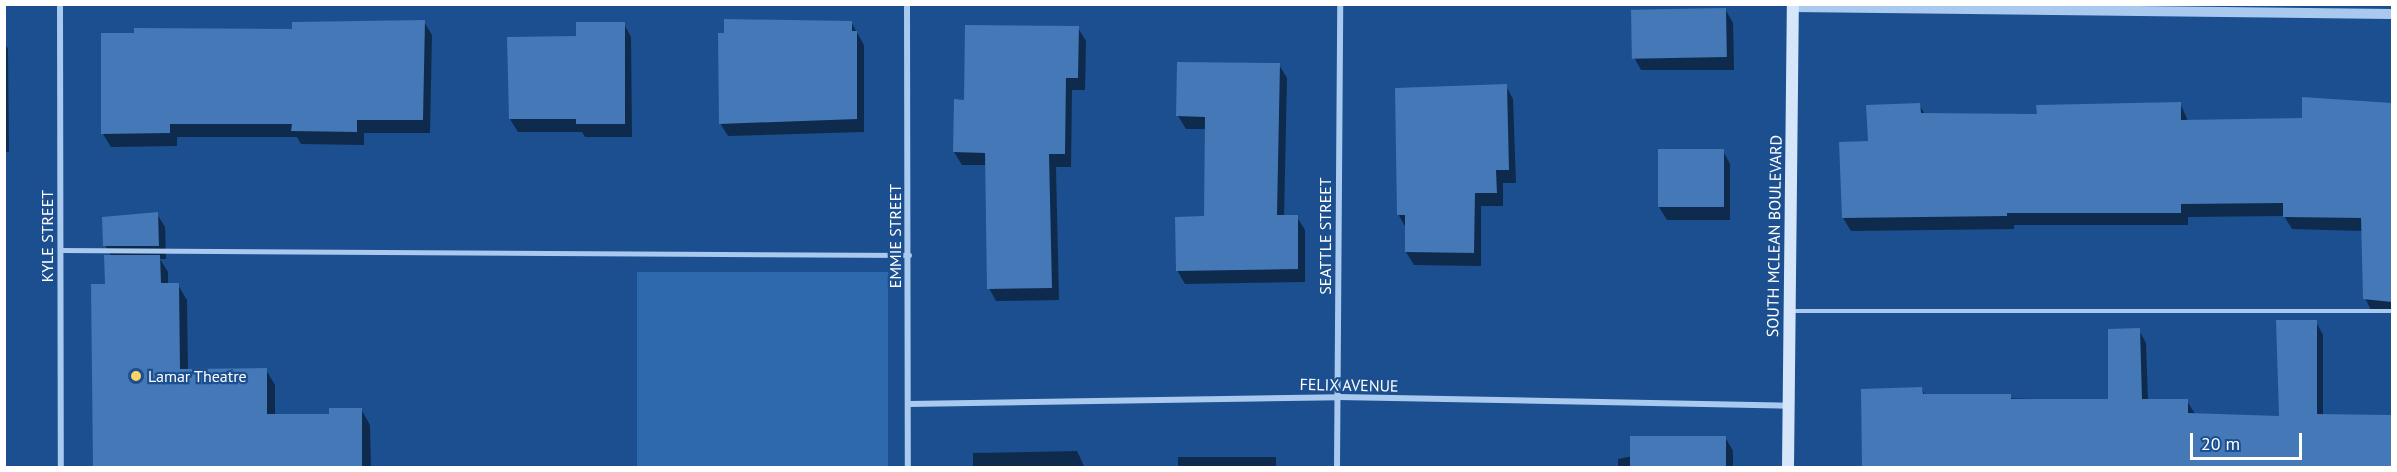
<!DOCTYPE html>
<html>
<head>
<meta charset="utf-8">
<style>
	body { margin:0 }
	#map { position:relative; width:2397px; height:472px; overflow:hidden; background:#1b4f8f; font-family:"PT Sans",sans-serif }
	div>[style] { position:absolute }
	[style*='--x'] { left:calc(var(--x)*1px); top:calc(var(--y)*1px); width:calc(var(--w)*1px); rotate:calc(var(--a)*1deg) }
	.green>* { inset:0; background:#2e69ad; transform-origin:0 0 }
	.shadow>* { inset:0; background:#0007; transform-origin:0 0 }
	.building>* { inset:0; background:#4478b7; transform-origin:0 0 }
	.service>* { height:4.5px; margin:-2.25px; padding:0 2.25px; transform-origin:2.25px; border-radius:2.25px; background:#a9c9ee }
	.minor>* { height:6px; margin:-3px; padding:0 3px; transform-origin:3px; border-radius:3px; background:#a9c9ee }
	.tertiary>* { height:10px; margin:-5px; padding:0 5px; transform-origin:5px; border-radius:5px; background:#a9c9ee }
	.secondary>* { height:12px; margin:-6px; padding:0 6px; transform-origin:6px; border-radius:6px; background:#d6e6fa }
	.dots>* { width:16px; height:16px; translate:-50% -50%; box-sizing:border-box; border:3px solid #1b4f8f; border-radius:50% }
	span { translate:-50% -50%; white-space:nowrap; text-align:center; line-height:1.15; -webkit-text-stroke:4.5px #1b4f8f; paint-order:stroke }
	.street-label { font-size:16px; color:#fff }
	.poi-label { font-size:16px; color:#fff }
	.left { translate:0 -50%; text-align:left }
	.frame { position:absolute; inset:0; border:6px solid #fff; pointer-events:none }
	.scale { position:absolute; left:2190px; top:433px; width:112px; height:27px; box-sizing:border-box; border:3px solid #fff; border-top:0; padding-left:8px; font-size:18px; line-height:21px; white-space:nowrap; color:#fff; -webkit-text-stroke:4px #1b4f8f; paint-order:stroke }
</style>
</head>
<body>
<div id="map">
	<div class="green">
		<div style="left:888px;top:272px;width:195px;height:251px;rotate:90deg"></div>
	</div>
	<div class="shadow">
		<div style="clip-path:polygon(1725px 9px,1733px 23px,1734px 70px,1641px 70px,1634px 57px)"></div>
		<div style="clip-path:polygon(424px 22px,432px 35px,430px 133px,364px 133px,364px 145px,301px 144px,297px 137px,177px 137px,177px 146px,111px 147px,103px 134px,294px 30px)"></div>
		<div style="clip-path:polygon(851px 22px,864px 45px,864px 132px,728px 136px,720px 123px)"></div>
		<div style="clip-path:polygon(624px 24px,631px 37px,632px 137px,585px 137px,582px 132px,518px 132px,510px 119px,577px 37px)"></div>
		<div style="clip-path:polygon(1078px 28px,1086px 41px,1085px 90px,1072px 90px,1071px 167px,1056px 167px,1059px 300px,996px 301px,989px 288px,987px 165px,962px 165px,954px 152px,966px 101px)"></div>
		<div style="clip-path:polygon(4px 42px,8px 49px,9px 152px,4px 152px)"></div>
		<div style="clip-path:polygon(1279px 65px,1287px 78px,1284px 217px,1297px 217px,1305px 230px,1305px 282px,1185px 284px,1177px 270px,1205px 218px,1207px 129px,1186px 129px,1178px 116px)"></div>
		<div style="clip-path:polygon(1506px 86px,1513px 99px,1516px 183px,1503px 183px,1503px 206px,1481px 206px,1481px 266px,1414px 265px,1406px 252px,1406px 228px,1398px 214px)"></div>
		<div style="clip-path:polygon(2304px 98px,2392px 105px,2392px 313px,2372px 312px,2365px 298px,2363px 231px,2292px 229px,2284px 216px,2188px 217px,2188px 225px,2014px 225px,2014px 229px,1851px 231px,1843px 218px,1841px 144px,1869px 143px,1919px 105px,1925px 114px,2038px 116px,2180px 103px,2188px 121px,2303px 120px)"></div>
		<div style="clip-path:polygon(1660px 150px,1723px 151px,1730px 164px,1730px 220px,1667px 220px,1659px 207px)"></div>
		<div style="clip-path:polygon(157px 214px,165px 227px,166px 259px,160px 259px,168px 272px,168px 285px,178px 285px,187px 300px,188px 371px,266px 370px,275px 385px,275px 415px,330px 415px,361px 409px,370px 425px,371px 468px,94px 468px,111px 256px,105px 245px)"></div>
		<div style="clip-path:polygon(2316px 322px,2323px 335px,2323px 416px,2392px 416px,2392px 468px,1864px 468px,1922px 389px,1925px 396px,2109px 401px,2139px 330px,2146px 343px,2148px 401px,2187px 401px,2195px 414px,2280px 417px)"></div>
		<div style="clip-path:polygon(1725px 437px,1733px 451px,1733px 468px,1618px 468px,1618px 459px)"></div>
		<div style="clip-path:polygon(1077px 451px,1085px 468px,973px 468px,973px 453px)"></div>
		<div style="left:1178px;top:457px;width:98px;height:11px"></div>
	</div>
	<div class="building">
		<div style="left:1726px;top:8px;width:49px;height:95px;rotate:89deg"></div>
		<div style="clip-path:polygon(724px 19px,852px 21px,852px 31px,857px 31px,857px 119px,719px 124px,718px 33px,724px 33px)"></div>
		<div style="clip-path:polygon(425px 20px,423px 120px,357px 120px,357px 132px,291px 131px,292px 124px,170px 124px,170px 133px,101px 134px,101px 33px,134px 33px,134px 28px,292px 29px,292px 22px)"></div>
		<div style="clip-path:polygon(576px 22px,625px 22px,625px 124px,576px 124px,576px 119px,509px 119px,507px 37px,576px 36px)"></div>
		<div style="clip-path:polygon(965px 25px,1079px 26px,1078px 78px,1066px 78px,1065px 154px,1049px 154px,1052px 288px,987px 289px,985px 153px,953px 152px,954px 99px,964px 100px)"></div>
		<div style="clip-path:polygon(1177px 62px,1280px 63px,1277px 215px,1298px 215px,1298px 269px,1176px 271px,1175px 217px,1204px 216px,1205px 117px,1176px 116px)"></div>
		<div style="clip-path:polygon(1507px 84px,1509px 170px,1496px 170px,1497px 193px,1475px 193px,1474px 253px,1405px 252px,1405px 215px,1397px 215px,1395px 88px)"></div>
		<div style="clip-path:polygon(2302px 97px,2392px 103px,2392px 302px,2363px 299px,2361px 218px,2283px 217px,2283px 203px,2181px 204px,2181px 213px,2007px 213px,2007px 216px,1842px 218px,1839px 142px,1868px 141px,1866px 105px,1920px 103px,1921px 113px,2037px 114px,2036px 105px,2181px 102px,2181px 120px,2302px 118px)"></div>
		<div style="left:1658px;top:149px;width:66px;height:58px"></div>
		<div style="clip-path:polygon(158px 212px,159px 246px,103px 246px,102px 217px)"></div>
		<div style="clip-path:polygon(104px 255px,160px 255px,161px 283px,179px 283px,180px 369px,267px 368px,267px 414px,329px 414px,329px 408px,362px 408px,362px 468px,93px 468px,91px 284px,105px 284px)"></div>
		<div style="clip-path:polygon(2276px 320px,2317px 320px,2317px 414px,2392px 415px,2392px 468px,1862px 468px,1861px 389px,1922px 387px,1923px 394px,2011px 394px,2011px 399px,2108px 399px,2108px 329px,2140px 328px,2142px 399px,2188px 399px,2188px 413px,2279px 416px)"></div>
		<div style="left:1630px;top:436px;width:96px;height:32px"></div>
	</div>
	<div class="service">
		<div style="--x:60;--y:250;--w:849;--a:0.34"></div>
		<div style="--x:1790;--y:311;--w:602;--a:0"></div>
	</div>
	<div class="minor">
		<div style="--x:60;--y:4;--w:464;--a:89.9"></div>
		<div style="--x:907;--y:4;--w:464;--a:89.9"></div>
		<div style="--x:909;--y:404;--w:429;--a:-0.9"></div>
		<div style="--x:1338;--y:397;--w:451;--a:1.1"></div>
		<div style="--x:1337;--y:468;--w:464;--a:-89.6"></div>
	</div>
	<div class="tertiary">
		<div style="--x:1793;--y:7;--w:599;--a:0.67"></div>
	</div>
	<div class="secondary">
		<div style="--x:1788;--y:468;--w:464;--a:-89.4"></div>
	</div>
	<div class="dots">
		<div style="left:136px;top:376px;background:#ffd166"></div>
	</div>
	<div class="street-label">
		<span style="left:47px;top:236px;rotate:-90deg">KYLE STREET</span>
		<span style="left:895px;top:236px;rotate:-90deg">EMMIE STREET</span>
		<span style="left:1325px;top:236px;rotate:-90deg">SEATTLE STREET</span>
		<span style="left:1774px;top:236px;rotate:-89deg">SOUTH MCLEAN BOULEVARD</span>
		<span style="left:1349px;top:385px;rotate:1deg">FELIX AVENUE</span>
	</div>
	<div class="poi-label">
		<span class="left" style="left:148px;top:376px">Lamar Theatre</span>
	</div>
	<div class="frame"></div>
	<div class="scale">20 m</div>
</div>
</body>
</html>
